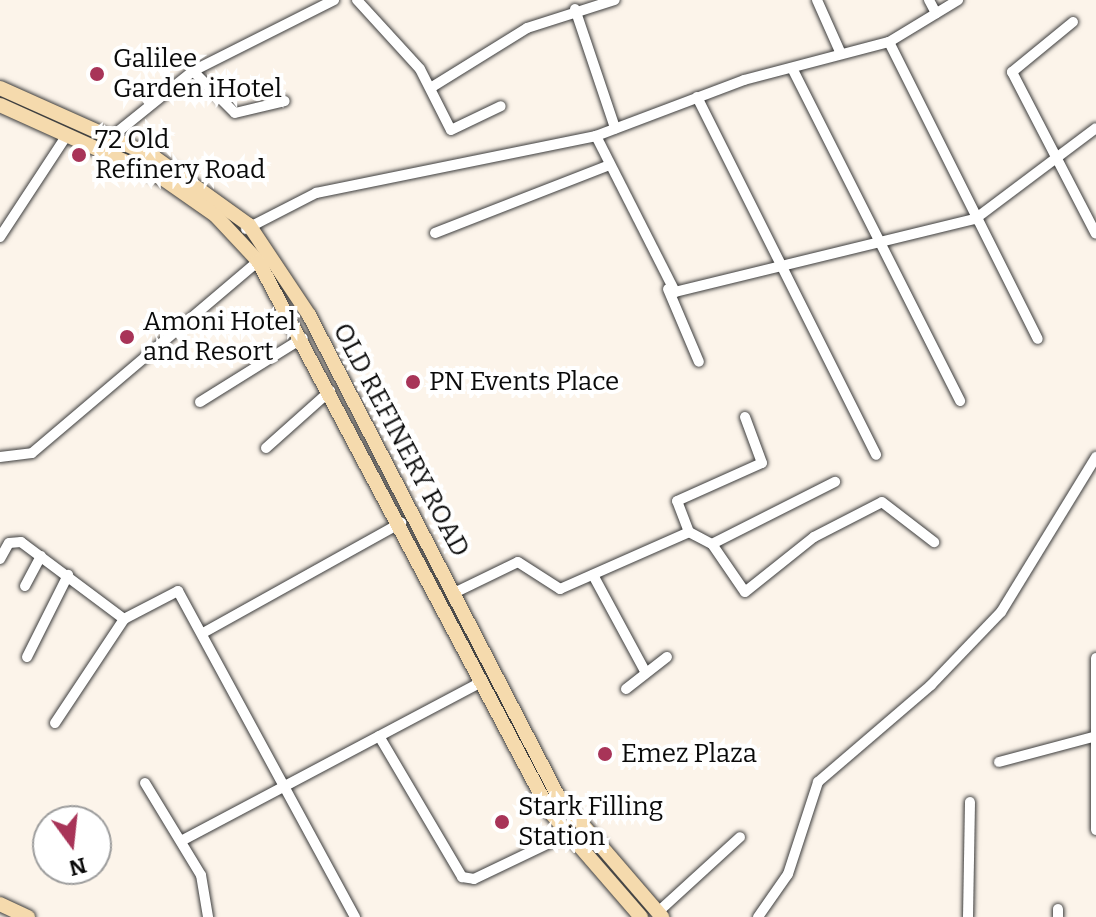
<!DOCTYPE html>
<html>
<head>
<meta charset="utf-8">
<style>
	body { margin:0 }
	#map { position:relative; width:1096px; height:917px; overflow:hidden; background:#fcf4ea; font-family:Bitter,serif }
	div>[style] { position:absolute }
	[style*='--x'] { left:calc(var(--x)*1px); top:calc(var(--y)*1px); width:calc(var(--w)*1px); rotate:calc(var(--a)*1deg) }
	.roads { filter:drop-shadow(0 0 2px #3d3d3d) drop-shadow(0 0 2px #3d3d3d) }
	.street>* { height:10px; margin:-5px; padding:0 5px; transform-origin:5px; border-radius:5px; background:#fff }
	.secondary>* { height:14px; margin:-7px; padding:0 7px; transform-origin:7px; border-radius:7px; background:#f5daad }
	.dots>* { width:22px; height:22px; translate:-50% -50%; box-sizing:border-box; border:4px solid #fff; border-radius:50% }
	span { translate:-50% -50%; white-space:nowrap; text-align:center; line-height:1.15; -webkit-text-stroke:8px #fff; paint-order:stroke }
	.poi-label { font-size:26px; color:#0a0a0a }
	.left { translate:0 -50%; text-align:left }
	.street-label { font-size:26px; color:#0a0a0a }
	.north { position:absolute; left:32px; top:805px; width:80px; height:80px; box-sizing:border-box; background:#fff; border:2px solid #9d9d9d; border-radius:50%; rotate:165deg; font-size:22px; font-weight:700; line-height:32px; text-align:center; color:#0a0a0a }
	.north::after { content:''; display:block; margin:auto; width:28px; height:36px; background:#a83458; clip-path:polygon(50% 0,100% 100%,50% 72%,0 100%) }
</style>
</head>
<body>
<div id="map">
	<div class="roads">
		<div class="street">
			<div style="--x:357;--y:0;--w:93;--a:47.6"></div>
			<div style="--x:420;--y:69;--w:68;--a:63.1"></div>
			<div style="--x:451;--y:130;--w:55;--a:-25.6"></div>
			<div style="--x:817;--y:0;--w:59;--a:66"></div>
			<div style="--x:929;--y:0;--w:15;--a:62"></div>
			<div style="--x:575;--y:9;--w:126;--a:71.4"></div>
			<div style="--x:1073;--y:22;--w:79;--a:140.7"></div>
			<div style="--x:1012;--y:72;--w:182;--a:62.6"></div>
			<div style="--x:889;--y:42;--w:332;--a:63.4"></div>
			<div style="--x:792;--y:68;--w:373;--a:63.2"></div>
			<div style="--x:193;--y:71;--w:59;--a:45"></div>
			<div style="--x:235;--y:113;--w:51;--a:-13.5"></div>
			<div style="--x:432;--y:87;--w:112;--a:-31.8"></div>
			<div style="--x:527;--y:28;--w:92;--a:-17.7"></div>
			<div style="--x:697;--y:97;--w:400;--a:63.4"></div>
			<div style="--x:596;--y:136;--w:175;--a:63.1"></div>
			<div style="--x:675;--y:292;--w:309;--a:-13.7"></div>
			<div style="--x:975;--y:219;--w:151;--a:-36.9"></div>
			<div style="--x:110;--y:138;--w:107;--a:-38.9"></div>
			<div style="--x:193;--y:71;--w:158;--a:-26.7"></div>
			<div style="--x:246;--y:229;--w:79;--a:-27.2"></div>
			<div style="--x:316;--y:193;--w:286;--a:-11.5"></div>
			<div style="--x:596;--y:136;--w:158;--a:-20.7"></div>
			<div style="--x:744;--y:80;--w:150;--a:-14.7"></div>
			<div style="--x:889;--y:42;--w:81;--a:-31.3"></div>
			<div style="--x:435;--y:233;--w:187;--a:-21.3"></div>
			<div style="--x:0;--y:237;--w:122;--a:-56.7"></div>
			<div style="--x:668;--y:289;--w:79;--a:67"></div>
			<div style="--x:200;--y:402;--w:121;--a:-31.9"></div>
			<div style="--x:266;--y:448;--w:86;--a:-41.7"></div>
			<div style="--x:0;--y:457;--w:32;--a:-7"></div>
			<div style="--x:32;--y:453;--w:297;--a:-40.3"></div>
			<div style="--x:689;--y:532;--w:33;--a:-111"></div>
			<div style="--x:677;--y:501;--w:93;--a:-24.1"></div>
			<div style="--x:762;--y:463;--w:49;--a:-110.3"></div>
			<div style="--x:712;--y:544;--w:138;--a:-26.8"></div>
			<div style="--x:0;--y:559;--w:18;--a:-61"></div>
			<div style="--x:9;--y:543;--w:12;--a:-5"></div>
			<div style="--x:21;--y:542;--w:129;--a:36.8"></div>
			<div style="--x:593;--y:575;--w:111;--a:61.6"></div>
			<div style="--x:25;--y:586;--w:34;--a:-62"></div>
			<div style="--x:454;--y:593;--w:71;--a:-25.8"></div>
			<div style="--x:518;--y:562;--w:50;--a:32.7"></div>
			<div style="--x:560;--y:589;--w:141;--a:-23.8"></div>
			<div style="--x:689;--y:532;--w:26;--a:28"></div>
			<div style="--x:712;--y:544;--w:58;--a:55.5"></div>
			<div style="--x:745;--y:592;--w:88;--a:-38.6"></div>
			<div style="--x:814;--y:537;--w:76;--a:-27.2"></div>
			<div style="--x:882;--y:502;--w:66;--a:37.6"></div>
			<div style="--x:203;--y:633;--w:227;--a:-29.1"></div>
			<div style="--x:27;--y:657;--w:92;--a:-63.4"></div>
			<div style="--x:1096;--y:658;--w:172;--a:90"></div>
			<div style="--x:626;--y:689;--w:52;--a:-38"></div>
			<div style="--x:55;--y:723;--w:125;--a:-56.4"></div>
			<div style="--x:124;--y:619;--w:61;--a:-27.4"></div>
			<div style="--x:178;--y:591;--w:371;--a:61.5"></div>
			<div style="--x:379;--y:736;--w:164;--a:59.5"></div>
			<div style="--x:462;--y:877;--w:12;--a:9"></div>
			<div style="--x:474;--y:879;--w:102;--a:-25.6"></div>
			<div style="--x:999;--y:762;--w:97;--a:-14.9"></div>
			<div style="--x:145;--y:783;--w:108;--a:58.7"></div>
			<div style="--x:201;--y:875;--w:43;--a:80.5"></div>
			<div style="--x:183;--y:840;--w:336;--a:-27.9"></div>
			<div style="--x:658;--y:912;--w:111;--a:-42.4"></div>
			<div style="--x:758;--y:917;--w:52;--a:-55.1"></div>
			<div style="--x:788;--y:874;--w:97;--a:-71.9"></div>
			<div style="--x:818;--y:782;--w:149;--a:-40.6"></div>
			<div style="--x:931;--y:685;--w:101;--a:-46.2"></div>
			<div style="--x:1001;--y:612;--w:182;--a:-58.5"></div>
			<div style="--x:968;--y:917;--w:115;--a:-89"></div>
			<div style="--x:1058;--y:917;--w:8;--a:-90"></div>
		</div>
		<div class="secondary">
			<div style="--x:0;--y:88;--w:169;--a:24.1"></div>
			<div style="--x:154;--y:157;--w:117;--a:35.6"></div>
			<div style="--x:249;--y:225;--w:108;--a:56.3"></div>
			<div style="--x:309;--y:315;--w:542;--a:62.63"></div>
			<div style="--x:558;--y:796;--w:160;--a:49.3"></div>
			<div style="--x:0;--y:105;--w:178;--a:24.3"></div>
			<div style="--x:162;--y:178;--w:65;--a:34.9"></div>
			<div style="--x:215;--y:215;--w:63;--a:46.9"></div>
			<div style="--x:258;--y:261;--w:624;--a:62.08"></div>
			<div style="--x:550;--y:812;--w:139;--a:49.1"></div>
			<div style="--x:0;--y:904;--w:31;--a:25"></div>
		</div>
	</div>
	<div class="dots">
		<div style="left:97px;top:74px;background:#a83458"></div>
		<div style="left:79px;top:155px;background:#a83458"></div>
		<div style="left:127px;top:337px;background:#a83458"></div>
		<div style="left:413px;top:382px;background:#a83458"></div>
		<div style="left:605px;top:754px;background:#a83458"></div>
		<div style="left:502px;top:822px;background:#a83458"></div>
	</div>
	<div class="poi-label">
		<span class="left" style="left:113px;top:74px">Galilee<br>Garden iHotel</span>
		<span class="left" style="left:95px;top:155px">72 Old<br>Refinery Road</span>
		<span class="left" style="left:143px;top:337px">Amoni Hotel<br>and Resort</span>
		<span class="left" style="left:429px;top:382px">PN Events Place</span>
		<span class="left" style="left:621px;top:754px">Emez Plaza</span>
		<span class="left" style="left:518px;top:822px">Stark Filling<br>Station</span>
	</div>
	<div class="street-label">
		<span style="left:401px;top:440px;rotate:62deg">OLD REFINERY ROAD</span>
	</div>
	<div class="north">N</div>
</div>
</body>
</html>
